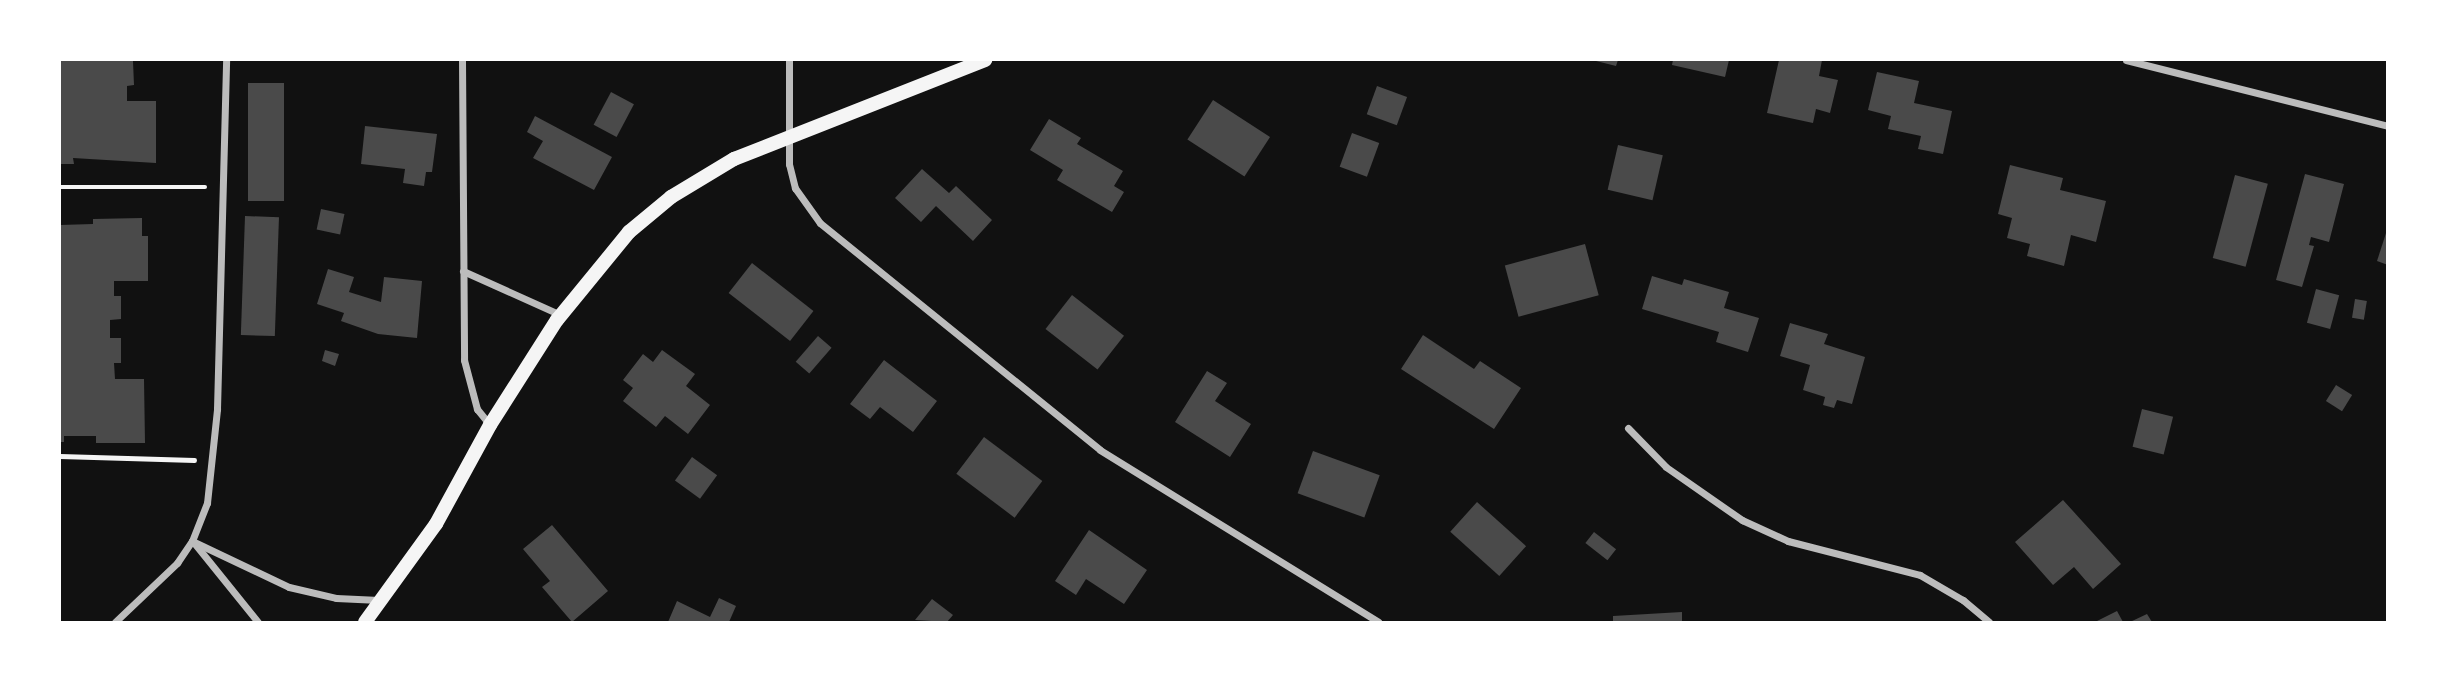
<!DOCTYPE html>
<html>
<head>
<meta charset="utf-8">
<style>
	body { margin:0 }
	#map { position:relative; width:2447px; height:682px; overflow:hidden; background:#111; font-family:"PT Sans",sans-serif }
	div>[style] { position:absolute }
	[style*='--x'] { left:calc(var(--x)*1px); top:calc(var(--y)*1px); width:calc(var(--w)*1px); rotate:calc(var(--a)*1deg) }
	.building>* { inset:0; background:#4a4a4a; transform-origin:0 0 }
	.path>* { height:4.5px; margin:-2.25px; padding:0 2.25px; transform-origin:2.25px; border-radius:2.25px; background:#f5f5f5 }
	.minor>* { height:7px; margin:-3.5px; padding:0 3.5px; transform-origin:3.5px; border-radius:3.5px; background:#bcbcbc }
	.secondary>* { height:14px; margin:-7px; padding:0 7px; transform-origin:7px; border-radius:7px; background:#f5f5f5 }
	span { translate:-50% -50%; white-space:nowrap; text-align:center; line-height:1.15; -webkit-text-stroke:7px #fff; paint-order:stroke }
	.frame { position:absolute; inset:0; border:61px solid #fff; pointer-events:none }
</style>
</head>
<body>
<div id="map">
	<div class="building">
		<div style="clip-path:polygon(60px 60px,133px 61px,134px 85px,127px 86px,127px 101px,156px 101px,156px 163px,73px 158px,74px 164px,60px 164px)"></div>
		<div style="clip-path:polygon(1592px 60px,1618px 60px,1616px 66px)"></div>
		<div style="clip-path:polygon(1673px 60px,1729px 60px,1725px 77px,1672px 65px)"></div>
		<div style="clip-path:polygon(1779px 60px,1822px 60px,1819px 76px,1838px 80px,1830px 113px,1816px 109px,1813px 123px,1767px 113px)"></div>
		<div style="clip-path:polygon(1877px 72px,1919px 81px,1914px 103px,1952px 111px,1943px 154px,1918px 149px,1921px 136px,1888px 129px,1891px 116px,1868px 110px)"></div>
		<div style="left:248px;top:83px;width:36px;height:118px"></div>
		<div style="left:1377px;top:86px;width:32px;height:30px;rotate:20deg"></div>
		<div style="left:611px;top:92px;width:26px;height:37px;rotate:28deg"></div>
		<div style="left:1213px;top:100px;width:68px;height:47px;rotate:33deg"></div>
		<div style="clip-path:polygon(535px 116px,612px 157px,594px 190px,533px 158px,543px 141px,527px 132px)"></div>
		<div style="clip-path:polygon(1049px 119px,1081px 138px,1077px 144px,1123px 171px,1114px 186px,1124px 192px,1112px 212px,1057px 180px,1063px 170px,1030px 150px)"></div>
		<div style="clip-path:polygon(365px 126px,437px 134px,432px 172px,426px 172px,424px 186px,403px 183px,405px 169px,361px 164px)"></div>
		<div style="left:1352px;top:133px;width:29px;height:36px;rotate:20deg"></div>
		<div style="left:1618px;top:145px;width:46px;height:46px;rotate:13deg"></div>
		<div style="clip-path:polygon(2010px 165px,2063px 178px,2060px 190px,2106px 201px,2096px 242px,2071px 235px,2064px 266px,2027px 256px,2030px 244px,2007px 238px,2012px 218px,1998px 214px)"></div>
		<div style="clip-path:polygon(922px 169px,949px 193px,956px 186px,992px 220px,973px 241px,936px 206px,921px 222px,895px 198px)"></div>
		<div style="clip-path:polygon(2305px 174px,2344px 184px,2329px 242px,2311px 237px,2309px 245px,2314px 246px,2302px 287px,2276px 280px)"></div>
		<div style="left:2235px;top:175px;width:34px;height:86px;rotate:15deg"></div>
		<div style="left:321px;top:209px;width:24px;height:21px;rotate:12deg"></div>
		<div style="left:245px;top:216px;width:34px;height:119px;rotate:2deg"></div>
		<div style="clip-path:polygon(142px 218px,142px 236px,148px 236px,148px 281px,114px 281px,114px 296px,121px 296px,121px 319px,110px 320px,110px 338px,121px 338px,121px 363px,114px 363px,115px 379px,144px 379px,145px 443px,96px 443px,96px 436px,64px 436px,64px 442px,60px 442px,60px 225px,93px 224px,93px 219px)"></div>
		<div style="clip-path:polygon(2387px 230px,2388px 230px,2388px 265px,2377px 261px)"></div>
		<div style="left:1585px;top:244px;width:53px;height:83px;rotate:75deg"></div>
		<div style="left:752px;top:263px;width:78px;height:38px;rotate:38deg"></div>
		<div style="clip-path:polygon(328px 269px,354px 277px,349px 292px,381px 302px,384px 277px,422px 281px,417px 338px,378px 334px,341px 321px,344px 313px,317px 304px)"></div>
		<div style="clip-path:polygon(1652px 276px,1682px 285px,1684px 279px,1729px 292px,1724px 308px,1759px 318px,1748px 352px,1716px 342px,1719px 332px,1642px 309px)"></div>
		<div style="left:2316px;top:289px;width:24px;height:35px;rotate:15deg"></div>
		<div style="left:1072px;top:295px;width:66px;height:43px;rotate:38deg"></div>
		<div style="left:2355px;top:299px;width:12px;height:19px;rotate:9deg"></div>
		<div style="clip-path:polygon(1790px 323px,1828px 334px,1824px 344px,1865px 357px,1852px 404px,1837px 400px,1834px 408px,1823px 405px,1825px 397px,1803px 390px,1810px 365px,1780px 356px)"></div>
		<div style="clip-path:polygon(1423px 335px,1474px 369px,1480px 361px,1521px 388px,1494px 429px,1401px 369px)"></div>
		<div style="left:818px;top:336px;width:18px;height:34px;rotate:41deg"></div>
		<div style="clip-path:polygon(325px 350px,339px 354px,335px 366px,322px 361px)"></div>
		<div style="clip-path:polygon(662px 350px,695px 374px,686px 386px,710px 405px,688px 434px,665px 416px,656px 427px,623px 401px,633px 388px,623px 380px,643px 354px,653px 362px)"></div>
		<div style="clip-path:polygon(884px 360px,937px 401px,913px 432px,880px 407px,870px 419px,850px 404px)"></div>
		<div style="clip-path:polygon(1207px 371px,1227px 383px,1215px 401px,1251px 424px,1230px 457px,1175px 422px)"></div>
		<div style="left:2336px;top:385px;width:19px;height:19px;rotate:32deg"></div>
		<div style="left:2142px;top:409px;width:32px;height:39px;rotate:14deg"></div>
		<div style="left:984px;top:437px;width:73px;height:46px;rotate:37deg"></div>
		<div style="left:1313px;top:451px;width:71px;height:45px;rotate:20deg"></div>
		<div style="left:692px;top:457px;width:31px;height:29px;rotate:36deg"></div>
		<div style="clip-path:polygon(2063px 500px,2121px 564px,2093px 589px,2074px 567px,2053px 585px,2015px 542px)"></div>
		<div style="left:1477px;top:502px;width:66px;height:40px;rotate:42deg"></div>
		<div style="clip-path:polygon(552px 525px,608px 591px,572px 622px,542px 587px,550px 581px,523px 549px)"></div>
		<div style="clip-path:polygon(1089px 530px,1147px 570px,1124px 604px,1086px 579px,1076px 595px,1055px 581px)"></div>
		<div style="left:1594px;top:532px;width:28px;height:14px;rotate:38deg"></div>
		<div style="clip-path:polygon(719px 598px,736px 606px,729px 622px,668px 622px,677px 601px,710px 617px)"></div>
		<div style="clip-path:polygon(932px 599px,953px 615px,947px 622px,915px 620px)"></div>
		<div style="clip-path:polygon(2117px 611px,2123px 622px,2095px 622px)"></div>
		<div style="clip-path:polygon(1682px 612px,1682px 622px,1613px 622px,1613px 616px)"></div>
		<div style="clip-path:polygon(2147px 614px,2152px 622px,2130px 622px)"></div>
	</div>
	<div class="path">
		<div style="--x:60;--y:187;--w:145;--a:0"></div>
		<div style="--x:60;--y:456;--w:134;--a:1.7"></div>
	</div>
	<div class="minor">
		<div style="--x:462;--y:60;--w:300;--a:89.6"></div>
		<div style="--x:464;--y:360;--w:51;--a:75.1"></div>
		<div style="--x:477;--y:409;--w:21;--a:51"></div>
		<div style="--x:789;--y:60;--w:104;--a:90"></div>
		<div style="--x:789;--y:164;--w:25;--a:76"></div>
		<div style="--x:795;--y:188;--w:43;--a:54.5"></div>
		<div style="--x:820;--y:223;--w:360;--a:39"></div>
		<div style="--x:1100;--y:450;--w:327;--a:31.7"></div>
		<div style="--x:2126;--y:60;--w:270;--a:14.1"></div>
		<div style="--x:463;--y:271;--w:107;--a:24.2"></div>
		<div style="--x:1628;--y:428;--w:54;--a:45.7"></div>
		<div style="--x:1666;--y:467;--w:93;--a:34.9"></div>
		<div style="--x:1742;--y:520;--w:51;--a:24.5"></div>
		<div style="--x:1788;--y:541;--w:136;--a:14.4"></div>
		<div style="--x:1920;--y:575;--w:50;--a:30.2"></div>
		<div style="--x:1963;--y:600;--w:34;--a:40"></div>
		<div style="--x:192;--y:541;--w:107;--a:25.4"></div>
		<div style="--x:289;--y:587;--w:48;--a:13.2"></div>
		<div style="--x:336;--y:598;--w:43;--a:2.7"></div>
		<div style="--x:195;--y:544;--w:100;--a:51.1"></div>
		<div style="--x:115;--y:622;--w:86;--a:-43.6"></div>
		<div style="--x:177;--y:563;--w:27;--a:-56"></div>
		<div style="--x:192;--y:541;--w:41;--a:-68.5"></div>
		<div style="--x:207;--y:503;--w:95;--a:-83.9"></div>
		<div style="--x:217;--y:409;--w:349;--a:-88.5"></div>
	</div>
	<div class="secondary">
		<div style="--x:365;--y:622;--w:121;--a:-54.1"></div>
		<div style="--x:436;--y:524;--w:113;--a:-61.4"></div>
		<div style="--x:490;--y:425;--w:125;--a:-57.5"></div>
		<div style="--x:557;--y:320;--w:114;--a:-50.7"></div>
		<div style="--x:629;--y:232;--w:55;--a:-39.8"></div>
		<div style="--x:671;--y:197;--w:74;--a:-31.1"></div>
		<div style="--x:734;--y:159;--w:270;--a:-21.5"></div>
	</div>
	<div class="frame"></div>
</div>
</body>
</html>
